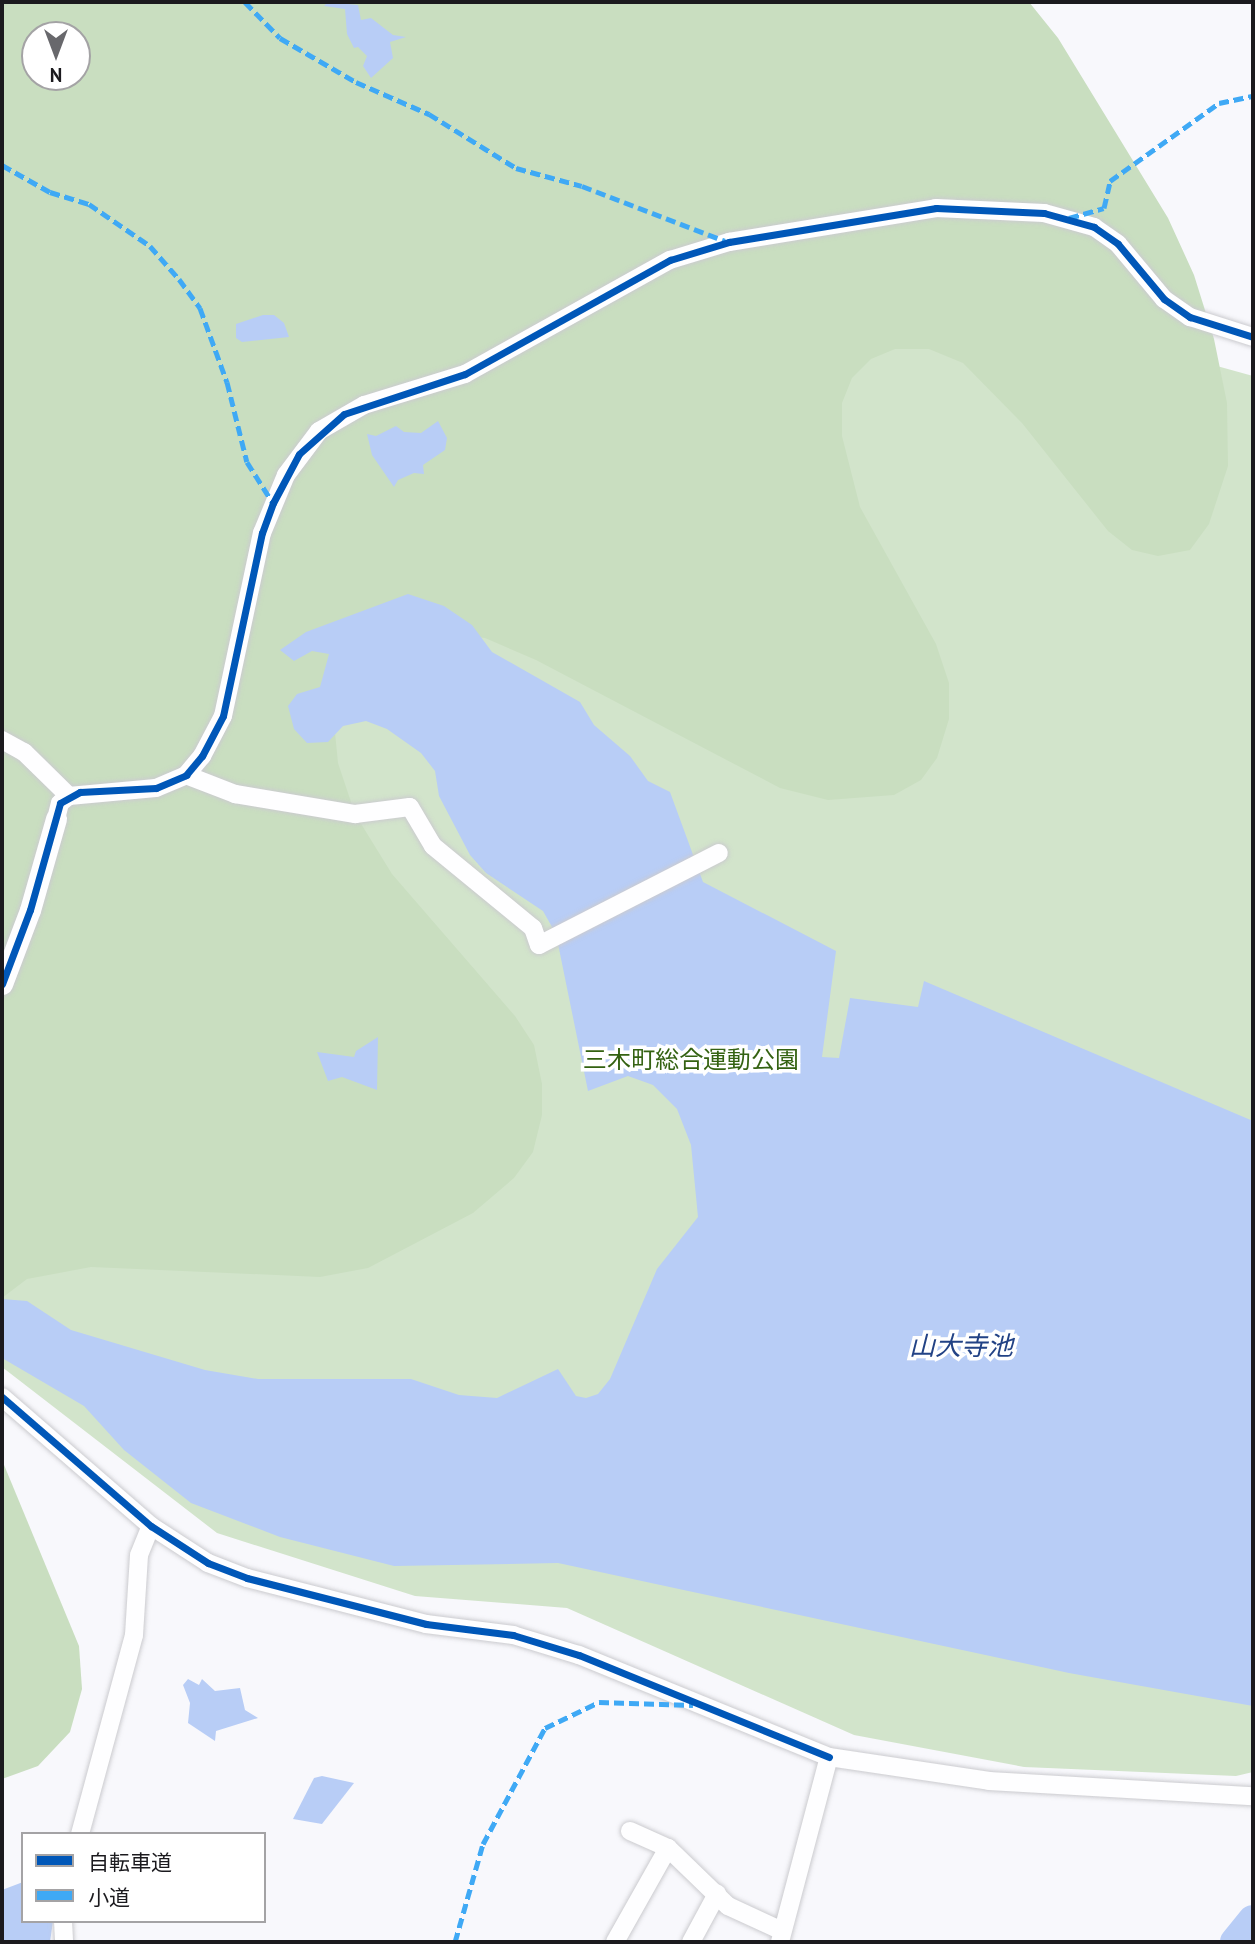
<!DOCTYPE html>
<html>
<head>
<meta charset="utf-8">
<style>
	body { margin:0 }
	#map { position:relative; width:1255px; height:1944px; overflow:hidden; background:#f8f8fc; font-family:"PT Sans","Noto Sans JP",sans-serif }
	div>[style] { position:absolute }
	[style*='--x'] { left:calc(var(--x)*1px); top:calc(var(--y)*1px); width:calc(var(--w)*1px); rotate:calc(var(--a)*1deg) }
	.green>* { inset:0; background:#d2e4cb }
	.forest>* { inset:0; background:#c9dec0 }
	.water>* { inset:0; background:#b8cdf6 }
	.river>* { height:30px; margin:-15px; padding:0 15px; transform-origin:15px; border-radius:15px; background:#b8cdf6 }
	.roads { filter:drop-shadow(0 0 2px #cbcbcf) drop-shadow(0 0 2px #cbcbcf) }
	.minor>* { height:18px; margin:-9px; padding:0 9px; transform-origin:9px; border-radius:9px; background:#fefeff }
	.tertiary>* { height:21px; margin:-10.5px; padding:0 10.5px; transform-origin:10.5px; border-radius:10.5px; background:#fefeff }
	.quiet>* { height:5px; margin-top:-2.5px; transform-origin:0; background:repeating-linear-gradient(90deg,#3fa9f5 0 10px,transparent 0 15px) }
	.cycleway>* { height:7px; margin:-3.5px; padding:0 3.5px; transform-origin:3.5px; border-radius:3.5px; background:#0057b8 }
	span { translate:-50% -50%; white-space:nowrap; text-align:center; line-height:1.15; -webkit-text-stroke:7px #fff; paint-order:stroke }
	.park-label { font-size:24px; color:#346212 }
	.water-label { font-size:26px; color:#224285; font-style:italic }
	.frame { position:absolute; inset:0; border:4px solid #1b1a1e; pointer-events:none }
	.legend { position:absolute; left:21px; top:1832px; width:245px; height:91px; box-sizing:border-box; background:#fff; border:2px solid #a4a3a5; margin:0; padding:9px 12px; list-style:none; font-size:21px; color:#1b1a1e }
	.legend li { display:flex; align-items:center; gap:14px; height:35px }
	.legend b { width:35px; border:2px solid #a4a3a5 }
	.north { position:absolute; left:21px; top:21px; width:70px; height:70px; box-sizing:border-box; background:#fff; border:2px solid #a4a3a5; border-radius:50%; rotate:180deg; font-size:19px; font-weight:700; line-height:28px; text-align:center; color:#1b1a1e }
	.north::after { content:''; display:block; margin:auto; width:24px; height:32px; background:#68686c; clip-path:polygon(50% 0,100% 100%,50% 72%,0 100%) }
</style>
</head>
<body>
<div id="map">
	<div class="green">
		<div style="clip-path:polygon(625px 310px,1188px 358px,1253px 376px,1253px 1772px,1236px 1776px,1024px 1767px,854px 1735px,567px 1608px,415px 1596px,217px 1533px,2px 1367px,2px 1028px)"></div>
	</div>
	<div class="forest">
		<div style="clip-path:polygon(evenodd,2px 2px,1029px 2px,1058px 38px,1168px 218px,1194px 275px,1214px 339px,1227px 403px,1228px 466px,1209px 524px,1190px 550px,1158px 556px,1132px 550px,1108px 531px,1022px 423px,963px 363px,929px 349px,895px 349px,871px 359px,852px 378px,842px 403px,842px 436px,860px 507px,936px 644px,949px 683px,949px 719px,937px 758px,921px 780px,894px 795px,828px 800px,780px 788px,536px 660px,485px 638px,431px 631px,333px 712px,338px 763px,355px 814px,392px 874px,515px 1016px,534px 1045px,542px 1084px,542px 1115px,533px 1152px,514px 1178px,473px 1213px,368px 1268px,320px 1277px,91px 1267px,27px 1279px,2px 1298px,2px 2px,35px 35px,77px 35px,77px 77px,35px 77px,35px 35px)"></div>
		<div style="clip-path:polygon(2px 1460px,79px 1646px,82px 1689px,70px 1732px,38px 1766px,2px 1779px)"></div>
	</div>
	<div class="water">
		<div style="clip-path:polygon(328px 2px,358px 5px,361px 20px,371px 18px,393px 35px,406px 37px,390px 42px,393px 58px,371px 78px,363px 66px,367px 56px,358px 47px,354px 48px,347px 34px,345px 9px,324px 6px)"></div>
		<div style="clip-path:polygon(263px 315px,274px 315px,284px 323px,289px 337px,242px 342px,236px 338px,236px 324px)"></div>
		<div style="clip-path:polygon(438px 421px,447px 438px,445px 450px,423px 465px,424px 474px,414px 473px,398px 480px,394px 487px,372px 455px,367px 434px,376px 436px,396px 426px,404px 432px,421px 433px)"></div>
		<div style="clip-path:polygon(408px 594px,444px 606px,472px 625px,492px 652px,580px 702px,594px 725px,630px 756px,648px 781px,670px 792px,703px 882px,836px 951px,822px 1057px,839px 1058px,850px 998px,918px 1007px,924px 981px,1253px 1121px,1253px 1706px,1069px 1673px,558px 1563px,394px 1566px,280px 1537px,191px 1503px,124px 1450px,84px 1406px,2px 1358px,2px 1299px,27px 1301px,71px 1330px,205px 1370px,258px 1379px,411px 1379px,459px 1395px,497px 1398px,558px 1369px,576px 1396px,586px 1398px,598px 1394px,610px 1379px,657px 1269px,698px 1217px,691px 1145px,677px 1109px,653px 1085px,628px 1076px,588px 1091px,556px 934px,543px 911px,486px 873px,470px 855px,439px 796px,435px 771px,421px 753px,387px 729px,366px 721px,343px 726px,328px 742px,307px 743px,294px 729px,288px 706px,297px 694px,320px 687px,329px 654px,312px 651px,294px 661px,280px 650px,306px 632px)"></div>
		<div style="clip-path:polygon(378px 1037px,377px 1090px,342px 1077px,328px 1081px,317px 1052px,354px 1057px,356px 1051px)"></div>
		<div style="clip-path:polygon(188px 1679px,199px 1685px,202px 1679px,215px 1691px,240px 1688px,245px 1710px,258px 1718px,216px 1731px,215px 1741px,188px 1723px,190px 1703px,183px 1685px)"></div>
		<div style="clip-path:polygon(322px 1776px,354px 1783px,322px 1824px,293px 1819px,314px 1778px)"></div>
		<div style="clip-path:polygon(23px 1882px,23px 1921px,53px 1921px,50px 1942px,2px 1942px,2px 1890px)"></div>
	</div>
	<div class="river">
		<div style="--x:1235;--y:1942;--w:28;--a:-51"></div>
	</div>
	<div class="roads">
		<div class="minor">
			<div style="--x:2;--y:740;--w:25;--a:29"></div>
			<div style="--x:24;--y:752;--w:63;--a:44.4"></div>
			<div style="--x:186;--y:775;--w:53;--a:21.2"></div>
			<div style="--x:235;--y:794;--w:122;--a:9.5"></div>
			<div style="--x:355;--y:814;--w:55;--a:-7.3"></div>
			<div style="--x:410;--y:807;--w:45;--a:59.5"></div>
			<div style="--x:433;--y:846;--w:129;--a:39.4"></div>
			<div style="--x:533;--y:928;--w:18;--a:71"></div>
			<div style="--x:539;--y:945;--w:202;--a:-27.1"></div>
			<div style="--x:56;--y:819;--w:16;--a:-76"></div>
			<div style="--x:60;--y:803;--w:11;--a:-38"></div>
			<div style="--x:69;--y:796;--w:87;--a:-5.3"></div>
			<div style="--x:156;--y:788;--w:33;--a:-23"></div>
			<div style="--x:186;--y:775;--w:25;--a:-50"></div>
			<div style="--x:202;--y:756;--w:45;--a:-62.3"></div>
			<div style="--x:223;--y:716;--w:187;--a:-78"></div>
			<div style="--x:262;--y:533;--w:63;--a:-67.5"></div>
			<div style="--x:286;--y:475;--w:55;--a:-53.1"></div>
			<div style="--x:319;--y:431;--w:52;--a:-30"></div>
			<div style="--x:364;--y:405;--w:106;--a:-17.1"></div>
			<div style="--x:465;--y:374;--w:235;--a:-29.1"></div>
			<div style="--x:670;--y:260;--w:62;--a:-17"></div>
			<div style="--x:729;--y:242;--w:210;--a:-9.3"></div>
			<div style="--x:936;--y:208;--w:108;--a:2.7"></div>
			<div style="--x:1044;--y:213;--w:52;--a:15.6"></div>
			<div style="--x:1094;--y:227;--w:29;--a:35"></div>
			<div style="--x:1118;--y:244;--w:72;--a:50.1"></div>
			<div style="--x:1164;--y:299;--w:32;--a:35"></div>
			<div style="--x:1190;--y:317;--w:66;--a:17.6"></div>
			<div style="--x:2;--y:1397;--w:197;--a:40.9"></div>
			<div style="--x:151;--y:1526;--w:68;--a:33"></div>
			<div style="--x:208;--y:1563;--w:42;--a:21"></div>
			<div style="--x:247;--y:1578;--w:185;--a:14.4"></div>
			<div style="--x:426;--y:1624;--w:88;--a:7.2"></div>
			<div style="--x:513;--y:1635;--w:69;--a:16.9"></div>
			<div style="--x:579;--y:1655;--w:270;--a:22.2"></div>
			<div style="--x:630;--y:1831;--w:42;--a:24.1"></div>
			<div style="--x:668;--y:1848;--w:83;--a:44"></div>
			<div style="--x:728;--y:1906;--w:60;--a:24.8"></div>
			<div style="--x:80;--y:1834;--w:206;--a:-74.8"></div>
			<div style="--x:134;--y:1635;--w:80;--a:-86.4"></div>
			<div style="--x:139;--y:1555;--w:31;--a:-68"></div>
			<div style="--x:63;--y:1921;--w:21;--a:87"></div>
			<div style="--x:615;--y:1942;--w:108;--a:-60.6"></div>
			<div style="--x:691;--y:1942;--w:55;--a:-61.6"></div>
			<div style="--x:780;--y:1942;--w:191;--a:-75.2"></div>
			<div style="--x:829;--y:1757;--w:162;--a:8.5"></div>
			<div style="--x:989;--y:1781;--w:264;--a:3.3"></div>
		</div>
		<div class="tertiary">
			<div style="--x:2;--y:984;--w:79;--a:-69.3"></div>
			<div style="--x:30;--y:910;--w:95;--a:-74.1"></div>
		</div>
	</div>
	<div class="quiet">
		<div style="--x:245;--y:2;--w:50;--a:45.8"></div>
		<div style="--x:280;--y:38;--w:88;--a:30.1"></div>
		<div style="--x:356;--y:82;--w:80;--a:23.7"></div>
		<div style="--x:429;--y:114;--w:102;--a:31.8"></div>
		<div style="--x:516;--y:168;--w:68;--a:15.3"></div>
		<div style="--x:582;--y:186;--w:153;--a:21"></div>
		<div style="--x:2;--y:165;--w:55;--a:29.4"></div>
		<div style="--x:50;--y:192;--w:41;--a:17.1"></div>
		<div style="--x:89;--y:204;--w:74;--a:34.5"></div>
		<div style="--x:150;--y:246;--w:44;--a:48.7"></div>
		<div style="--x:179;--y:279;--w:36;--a:54"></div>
		<div style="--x:200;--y:308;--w:79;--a:70"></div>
		<div style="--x:227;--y:382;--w:82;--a:76"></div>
		<div style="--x:247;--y:462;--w:49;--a:57.6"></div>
		<div style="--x:1069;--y:218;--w:36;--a:-16"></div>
		<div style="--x:1104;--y:208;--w:28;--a:-77"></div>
		<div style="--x:1110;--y:181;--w:134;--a:-35.6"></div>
		<div style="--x:1219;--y:103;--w:35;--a:-12"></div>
		<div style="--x:455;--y:1942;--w:102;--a:-74.1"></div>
		<div style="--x:483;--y:1844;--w:132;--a:-61.9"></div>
		<div style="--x:545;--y:1728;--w:60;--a:-25.7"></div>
		<div style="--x:599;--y:1702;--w:94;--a:1.8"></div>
	</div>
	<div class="cycleway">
		<div style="--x:2;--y:984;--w:79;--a:-69.3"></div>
		<div style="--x:30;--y:910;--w:111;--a:-74.3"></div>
		<div style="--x:60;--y:803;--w:23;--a:-29"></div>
		<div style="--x:80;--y:792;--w:76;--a:-3"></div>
		<div style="--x:156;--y:788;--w:33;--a:-23"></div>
		<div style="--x:186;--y:775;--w:25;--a:-50"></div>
		<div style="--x:202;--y:756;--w:45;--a:-62.3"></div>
		<div style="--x:223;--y:716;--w:187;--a:-78"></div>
		<div style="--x:262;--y:533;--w:32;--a:-70"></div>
		<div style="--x:273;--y:503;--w:55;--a:-62"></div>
		<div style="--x:299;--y:454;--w:60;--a:-41.6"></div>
		<div style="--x:344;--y:414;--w:127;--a:-18.3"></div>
		<div style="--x:465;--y:374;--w:235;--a:-29.1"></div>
		<div style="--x:670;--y:260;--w:62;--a:-17"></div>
		<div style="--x:729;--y:242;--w:210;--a:-9.3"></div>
		<div style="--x:936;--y:208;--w:108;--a:2.7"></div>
		<div style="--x:1044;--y:213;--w:52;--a:15.6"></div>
		<div style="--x:1094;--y:227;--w:29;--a:35"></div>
		<div style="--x:1118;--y:244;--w:72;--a:50.1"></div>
		<div style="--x:1164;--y:299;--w:32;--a:35"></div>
		<div style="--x:1190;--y:317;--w:66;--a:17.6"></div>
		<div style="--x:2;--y:1397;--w:197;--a:40.9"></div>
		<div style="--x:151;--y:1526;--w:68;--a:33"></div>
		<div style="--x:208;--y:1563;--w:42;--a:21"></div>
		<div style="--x:247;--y:1578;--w:185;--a:14.4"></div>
		<div style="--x:426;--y:1624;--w:88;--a:7.2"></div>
		<div style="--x:513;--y:1635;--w:69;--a:16.9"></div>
		<div style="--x:579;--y:1655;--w:270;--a:22.2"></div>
	</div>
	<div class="park-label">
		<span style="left:691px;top:1060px">三木町総合運動公園</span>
	</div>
	<div class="water-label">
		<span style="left:961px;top:1346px">山大寺池</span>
	</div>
	<div class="frame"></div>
	<ul class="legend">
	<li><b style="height:9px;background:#0057b8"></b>自転車道</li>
	<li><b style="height:9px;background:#3fa9f5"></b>小道</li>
	</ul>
	<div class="north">N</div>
</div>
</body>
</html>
